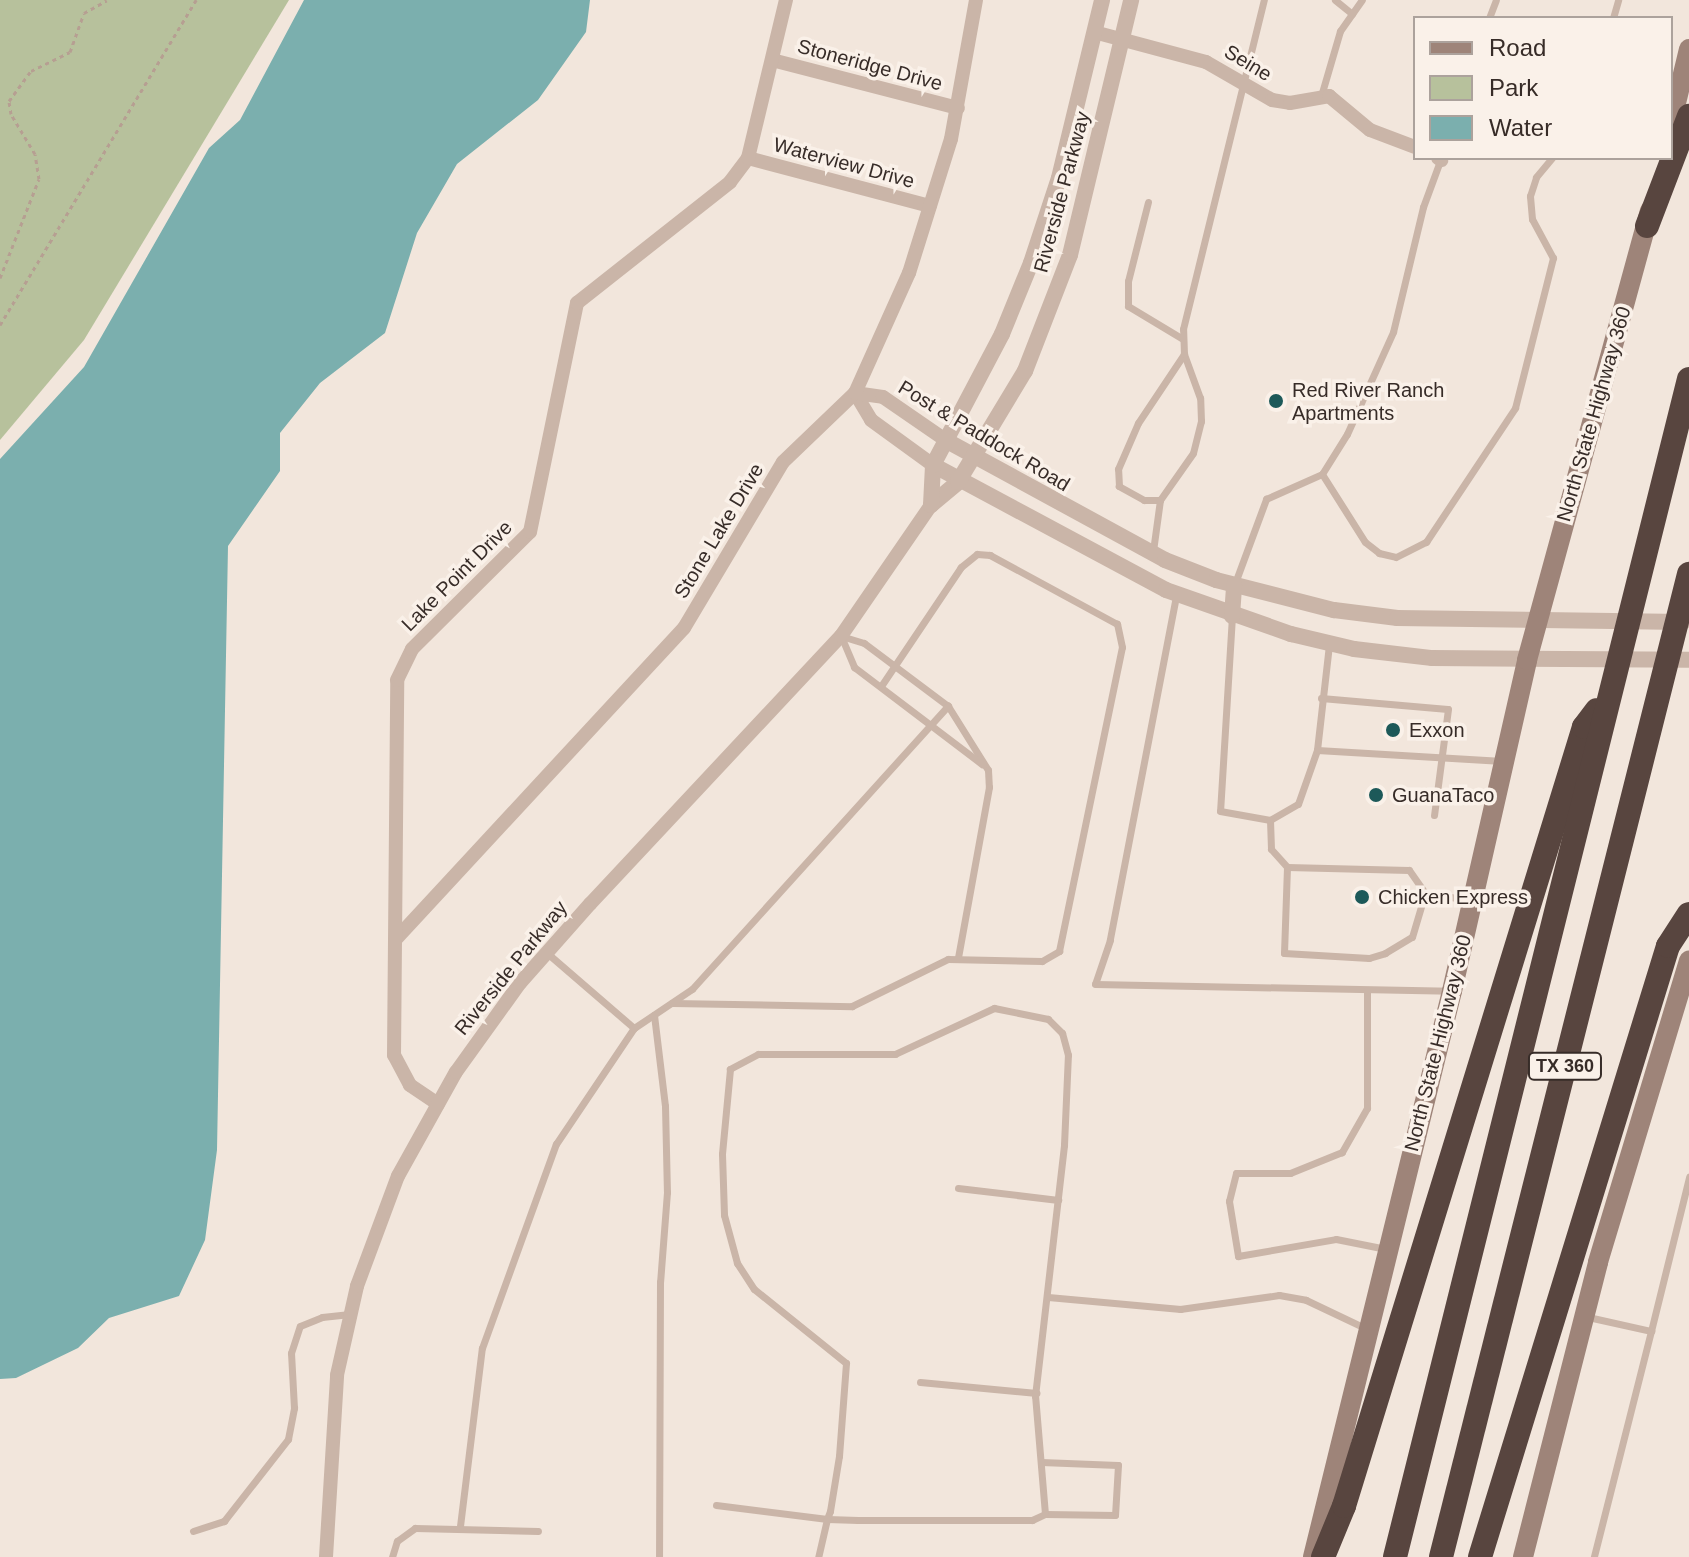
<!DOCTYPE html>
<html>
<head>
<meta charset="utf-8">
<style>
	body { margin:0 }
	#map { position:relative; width:1689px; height:1557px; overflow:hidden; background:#f2e6dc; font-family:Helvetica,sans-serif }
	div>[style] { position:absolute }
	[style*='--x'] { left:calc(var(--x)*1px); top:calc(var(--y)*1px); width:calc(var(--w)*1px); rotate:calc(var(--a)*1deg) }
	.green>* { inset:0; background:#b7c19c }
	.water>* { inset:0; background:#7bafae }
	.path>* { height:3px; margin-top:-1.5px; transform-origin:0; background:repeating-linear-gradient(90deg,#b69f92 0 4px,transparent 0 8px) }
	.service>* { height:7px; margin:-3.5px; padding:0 3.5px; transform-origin:3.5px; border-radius:3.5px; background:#cab5a8 }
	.minor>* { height:14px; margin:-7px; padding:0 7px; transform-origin:7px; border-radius:7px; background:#cab5a8 }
	.tertiary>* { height:16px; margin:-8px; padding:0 8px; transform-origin:8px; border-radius:8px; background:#cab5a8 }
	.secondary>* { height:20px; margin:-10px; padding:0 10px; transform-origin:10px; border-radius:10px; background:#9e8479 }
	.motorway>* { height:24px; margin:-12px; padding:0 12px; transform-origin:12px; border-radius:12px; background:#58453f }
	.dots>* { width:22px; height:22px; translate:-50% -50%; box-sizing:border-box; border:4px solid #faf1e9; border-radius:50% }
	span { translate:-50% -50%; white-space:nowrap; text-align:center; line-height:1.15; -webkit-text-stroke:7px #faf1e9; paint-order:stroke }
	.shield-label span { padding:2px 6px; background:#faf1e9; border:2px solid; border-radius:6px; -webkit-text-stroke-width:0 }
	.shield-label { font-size:18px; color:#372c28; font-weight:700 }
	.street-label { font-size:20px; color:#372c28 }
	.poi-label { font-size:20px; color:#372c28 }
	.left { translate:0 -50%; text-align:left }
	.legend { position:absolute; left:1413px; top:16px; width:260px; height:144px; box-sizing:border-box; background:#faf1e9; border:2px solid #aca29c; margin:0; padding:10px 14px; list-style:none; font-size:24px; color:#372c28 }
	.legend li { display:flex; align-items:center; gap:16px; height:40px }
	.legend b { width:40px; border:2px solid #aca29c }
</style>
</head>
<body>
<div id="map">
	<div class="green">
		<div style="clip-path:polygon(0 0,289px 0,84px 340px,0 440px)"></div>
	</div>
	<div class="water">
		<div style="clip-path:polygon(304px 0,590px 0,586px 32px,538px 100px,457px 164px,417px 233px,385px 333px,320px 383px,280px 433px,280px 471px,228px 546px,217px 1150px,205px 1240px,179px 1296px,109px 1318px,78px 1348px,16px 1378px,0 1379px,0 459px,84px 367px,209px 148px,240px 120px)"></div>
	</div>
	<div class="path">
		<div style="--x:0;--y:278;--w:106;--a:-68.5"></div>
		<div style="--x:39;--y:179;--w:25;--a:-99"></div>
		<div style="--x:35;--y:154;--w:47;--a:-121"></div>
		<div style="--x:11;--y:114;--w:13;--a:-99"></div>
		<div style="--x:9;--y:101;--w:37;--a:-54"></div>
		<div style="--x:31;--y:71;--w:43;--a:-26"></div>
		<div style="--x:70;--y:52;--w:41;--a:-70.3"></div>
		<div style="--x:84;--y:13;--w:26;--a:-29"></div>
		<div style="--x:0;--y:325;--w:380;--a:-58.9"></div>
	</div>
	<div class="service">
		<div style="--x:1335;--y:0;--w:22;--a:39"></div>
		<div style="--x:1489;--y:18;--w:19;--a:-69"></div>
		<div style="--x:1613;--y:18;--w:19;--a:-74"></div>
		<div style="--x:1321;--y:96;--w:68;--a:-73.7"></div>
		<div style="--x:1340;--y:31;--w:38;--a:-55"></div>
		<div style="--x:1148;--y:202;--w:81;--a:104.2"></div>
		<div style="--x:1128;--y:281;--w:25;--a:90"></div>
		<div style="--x:1128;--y:306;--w:64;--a:31"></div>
		<div style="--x:1322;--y:474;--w:80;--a:57.7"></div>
		<div style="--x:1365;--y:542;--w:18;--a:38"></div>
		<div style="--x:1379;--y:553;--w:17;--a:13"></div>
		<div style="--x:1396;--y:557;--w:34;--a:-27"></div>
		<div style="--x:1426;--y:542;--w:161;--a:-56.4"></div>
		<div style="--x:1515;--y:408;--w:155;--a:-75.8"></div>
		<div style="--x:1553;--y:258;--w:44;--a:-118.3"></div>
		<div style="--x:1532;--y:219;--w:23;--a:-95"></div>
		<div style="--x:1530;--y:196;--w:20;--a:-72"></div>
		<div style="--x:1536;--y:177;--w:25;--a:-50"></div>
		<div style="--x:1160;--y:500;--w:16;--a:180"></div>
		<div style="--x:1144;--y:500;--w:29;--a:-151"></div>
		<div style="--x:1119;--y:486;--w:17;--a:-93"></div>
		<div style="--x:1118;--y:469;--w:50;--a:-66.5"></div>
		<div style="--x:1138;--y:423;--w:83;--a:-56.3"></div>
		<div style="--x:1153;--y:551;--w:51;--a:-82.2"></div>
		<div style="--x:1160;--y:500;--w:57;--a:-54.9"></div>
		<div style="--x:1193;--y:453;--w:33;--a:-76"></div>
		<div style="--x:1201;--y:421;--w:23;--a:-92"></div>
		<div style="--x:1200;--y:398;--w:47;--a:-110"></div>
		<div style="--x:1184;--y:354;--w:25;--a:-92"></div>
		<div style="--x:1183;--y:329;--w:339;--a:-76.2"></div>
		<div style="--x:1235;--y:583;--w:90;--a:-69.7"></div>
		<div style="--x:1266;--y:499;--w:61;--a:-24.1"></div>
		<div style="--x:1322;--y:474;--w:47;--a:-58"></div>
		<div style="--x:1347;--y:434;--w:112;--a:-65.7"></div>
		<div style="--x:1393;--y:332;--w:129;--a:-76.5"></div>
		<div style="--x:1423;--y:207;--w:52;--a:-69.8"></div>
		<div style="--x:1176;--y:596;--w:350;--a:100.9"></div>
		<div style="--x:1110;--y:940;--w:46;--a:108.8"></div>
		<div style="--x:1095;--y:984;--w:355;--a:1.1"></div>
		<div style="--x:1232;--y:616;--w:195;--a:93.5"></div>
		<div style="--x:1220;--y:811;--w:51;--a:10.2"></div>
		<div style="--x:1270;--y:820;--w:29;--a:88"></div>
		<div style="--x:1271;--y:849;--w:24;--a:48"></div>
		<div style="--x:1287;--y:867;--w:122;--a:1.4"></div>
		<div style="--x:1409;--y:870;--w:28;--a:55"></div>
		<div style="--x:1425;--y:893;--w:45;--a:9"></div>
		<div style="--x:841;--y:636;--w:24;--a:17"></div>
		<div style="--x:864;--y:643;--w:105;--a:36.9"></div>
		<div style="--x:948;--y:706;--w:75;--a:58"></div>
		<div style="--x:988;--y:770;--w:17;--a:87"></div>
		<div style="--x:989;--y:787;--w:174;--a:100.3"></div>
		<div style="--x:841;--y:636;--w:34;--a:67"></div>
		<div style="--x:854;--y:667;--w:161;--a:37.2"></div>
		<div style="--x:1321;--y:698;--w:127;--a:5"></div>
		<div style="--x:1448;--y:709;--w:107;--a:97.5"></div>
		<div style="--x:1317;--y:750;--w:186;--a:3.4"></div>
		<div style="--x:1270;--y:820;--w:32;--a:-30"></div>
		<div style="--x:1298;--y:804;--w:57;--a:-70.6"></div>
		<div style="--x:1317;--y:750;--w:107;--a:-83.5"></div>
		<div style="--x:1287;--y:867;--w:86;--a:92"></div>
		<div style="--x:1284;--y:953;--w:85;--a:3.4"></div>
		<div style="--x:1369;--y:958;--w:17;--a:-17"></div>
		<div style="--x:1385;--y:953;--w:31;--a:-31"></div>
		<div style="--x:1412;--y:937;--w:46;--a:-73.5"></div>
		<div style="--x:547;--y:953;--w:115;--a:40.8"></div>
		<div style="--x:1367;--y:990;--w:118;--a:90"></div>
		<div style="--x:1367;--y:1108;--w:51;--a:119.6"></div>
		<div style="--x:1342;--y:1152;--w:56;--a:158"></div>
		<div style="--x:1290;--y:1173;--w:54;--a:180"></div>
		<div style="--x:1236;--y:1173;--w:29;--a:104"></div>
		<div style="--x:1229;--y:1201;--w:56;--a:80.7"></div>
		<div style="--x:1238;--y:1256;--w:99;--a:-9.8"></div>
		<div style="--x:1336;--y:1239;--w:51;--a:11.3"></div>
		<div style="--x:672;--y:1003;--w:180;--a:1"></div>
		<div style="--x:852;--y:1006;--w:107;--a:-26.1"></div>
		<div style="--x:948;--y:959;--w:94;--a:1.2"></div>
		<div style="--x:1042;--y:961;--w:20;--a:-30"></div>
		<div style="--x:1059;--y:951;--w:310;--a:-78.3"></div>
		<div style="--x:1122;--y:647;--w:24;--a:-102"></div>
		<div style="--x:1117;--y:624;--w:145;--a:-151.5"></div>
		<div style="--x:990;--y:555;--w:13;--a:-176"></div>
		<div style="--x:977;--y:554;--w:21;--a:141"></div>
		<div style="--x:961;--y:567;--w:143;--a:123.9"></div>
		<div style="--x:654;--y:1015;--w:92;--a:83.1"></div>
		<div style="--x:665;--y:1106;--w:86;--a:88.7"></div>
		<div style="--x:667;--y:1192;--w:90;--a:94.4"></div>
		<div style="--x:660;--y:1282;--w:275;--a:90.2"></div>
		<div style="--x:958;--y:1188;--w:101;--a:6.8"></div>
		<div style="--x:1048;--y:1297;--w:133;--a:5.2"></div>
		<div style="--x:1180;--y:1309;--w:100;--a:-8"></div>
		<div style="--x:1279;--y:1295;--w:27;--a:10"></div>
		<div style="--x:1306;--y:1300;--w:65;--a:25.4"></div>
		<div style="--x:1588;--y:1317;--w:65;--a:12.5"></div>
		<div style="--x:1651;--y:1331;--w:233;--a:104.2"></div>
		<div style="--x:1651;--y:1331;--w:159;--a:-76.1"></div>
		<div style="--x:920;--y:1382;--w:117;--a:5.4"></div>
		<div style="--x:1041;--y:1462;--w:77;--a:2.2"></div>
		<div style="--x:1118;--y:1465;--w:50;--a:93.4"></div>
		<div style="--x:1115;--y:1515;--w:70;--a:-179.2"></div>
		<div style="--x:716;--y:1505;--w:112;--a:7.2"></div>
		<div style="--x:827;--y:1519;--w:31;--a:2"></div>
		<div style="--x:858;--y:1520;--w:174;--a:0"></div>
		<div style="--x:1032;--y:1520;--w:14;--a:-25"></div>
		<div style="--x:1045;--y:1514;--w:118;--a:-94.8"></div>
		<div style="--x:1035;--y:1396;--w:253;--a:-83.4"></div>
		<div style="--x:1064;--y:1145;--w:90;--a:-87.5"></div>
		<div style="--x:1068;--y:1055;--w:23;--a:-105"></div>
		<div style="--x:1062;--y:1033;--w:20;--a:-135"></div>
		<div style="--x:1048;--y:1019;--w:55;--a:-168.5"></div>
		<div style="--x:994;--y:1008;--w:109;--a:155.1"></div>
		<div style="--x:895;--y:1054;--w:137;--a:180"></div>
		<div style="--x:758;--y:1054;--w:32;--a:152"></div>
		<div style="--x:730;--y:1069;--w:85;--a:95.4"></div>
		<div style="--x:722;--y:1154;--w:61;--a:88.1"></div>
		<div style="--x:724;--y:1215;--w:50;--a:74.8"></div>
		<div style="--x:737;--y:1263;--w:31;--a:57"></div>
		<div style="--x:754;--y:1289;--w:118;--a:38.8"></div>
		<div style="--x:846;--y:1363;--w:93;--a:94.3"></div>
		<div style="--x:839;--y:1456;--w:56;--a:99.3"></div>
		<div style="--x:830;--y:1511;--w:9;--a:111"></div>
		<div style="--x:827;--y:1519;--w:39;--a:103"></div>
		<div style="--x:460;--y:1526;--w:179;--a:-83"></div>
		<div style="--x:482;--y:1348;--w:217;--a:-70.1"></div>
		<div style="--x:556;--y:1144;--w:140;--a:-56.1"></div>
		<div style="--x:634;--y:1028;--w:70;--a:-33.9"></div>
		<div style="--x:692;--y:989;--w:382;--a:-47.9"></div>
		<div style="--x:193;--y:1531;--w:33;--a:-18"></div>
		<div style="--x:224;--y:1521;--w:104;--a:-52"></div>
		<div style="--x:288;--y:1439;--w:32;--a:-79"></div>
		<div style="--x:294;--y:1408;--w:55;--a:-93.1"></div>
		<div style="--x:291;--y:1353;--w:28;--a:-72"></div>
		<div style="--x:300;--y:1326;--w:24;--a:-22"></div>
		<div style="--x:322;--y:1317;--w:28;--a:-6"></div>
		<div style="--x:392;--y:1557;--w:17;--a:-73"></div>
		<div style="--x:397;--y:1541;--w:22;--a:-36"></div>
		<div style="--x:415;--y:1528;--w:123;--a:1.4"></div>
	</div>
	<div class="minor">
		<div style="--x:1094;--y:32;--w:116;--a:15"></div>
		<div style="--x:1206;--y:62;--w:76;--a:29.9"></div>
		<div style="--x:1272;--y:100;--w:18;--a:9"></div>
		<div style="--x:1290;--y:103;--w:40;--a:-10"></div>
		<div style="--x:1329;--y:96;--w:53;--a:39.7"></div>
		<div style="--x:1370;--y:130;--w:48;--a:20.7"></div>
		<div style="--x:772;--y:60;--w:192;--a:14.5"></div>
		<div style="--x:748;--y:158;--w:188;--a:14.8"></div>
		<div style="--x:1438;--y:158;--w:4;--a:34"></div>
		<div style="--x:855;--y:393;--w:31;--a:59"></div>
		<div style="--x:871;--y:420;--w:77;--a:36"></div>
		<div style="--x:855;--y:393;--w:28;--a:8"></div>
		<div style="--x:883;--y:397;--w:78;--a:34.5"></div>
		<div style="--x:395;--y:940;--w:425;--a:-47.2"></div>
		<div style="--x:684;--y:628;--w:193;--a:-59.2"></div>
		<div style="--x:783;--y:462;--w:100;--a:-43.8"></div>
		<div style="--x:855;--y:393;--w:132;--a:-65.8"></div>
		<div style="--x:909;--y:273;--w:140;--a:-72.6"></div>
		<div style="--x:951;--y:139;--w:141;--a:-79.8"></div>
		<div style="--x:438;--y:1104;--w:34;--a:-146"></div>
		<div style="--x:410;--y:1085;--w:34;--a:-118"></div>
		<div style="--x:394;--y:1055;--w:375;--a:-89.5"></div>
		<div style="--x:397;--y:680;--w:34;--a:-64"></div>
		<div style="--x:412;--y:649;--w:166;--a:-44.8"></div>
		<div style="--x:530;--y:532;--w:234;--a:-78.4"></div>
		<div style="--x:577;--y:303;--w:195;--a:-38.3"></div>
		<div style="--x:730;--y:182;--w:30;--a:-53"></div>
		<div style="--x:748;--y:158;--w:163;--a:-76.5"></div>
		<div style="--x:326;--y:1557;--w:182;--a:-86.5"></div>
		<div style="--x:337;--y:1375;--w:91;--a:-77.3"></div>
		<div style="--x:357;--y:1286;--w:117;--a:-69.6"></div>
		<div style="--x:398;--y:1176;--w:119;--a:-60.9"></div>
		<div style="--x:456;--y:1072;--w:110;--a:-54.3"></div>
		<div style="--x:520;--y:983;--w:106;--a:-48.5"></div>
		<div style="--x:590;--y:904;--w:367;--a:-46.9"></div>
		<div style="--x:841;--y:636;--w:159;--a:-55.5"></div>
	</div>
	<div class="tertiary">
		<div style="--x:947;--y:441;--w:248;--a:28.6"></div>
		<div style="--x:1165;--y:560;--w:55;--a:21.4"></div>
		<div style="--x:1216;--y:580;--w:122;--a:14.3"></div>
		<div style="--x:1334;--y:610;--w:64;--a:7.2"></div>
		<div style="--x:1397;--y:618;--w:286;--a:0.8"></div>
		<div style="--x:933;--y:465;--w:264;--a:28.2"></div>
		<div style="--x:1166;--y:590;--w:133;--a:19.4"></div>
		<div style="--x:1291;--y:634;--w:65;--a:13.4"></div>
		<div style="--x:1354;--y:649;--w:79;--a:6.6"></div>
		<div style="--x:1432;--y:658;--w:257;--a:0.4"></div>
		<div style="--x:931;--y:505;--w:35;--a:-40"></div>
		<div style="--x:958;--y:482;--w:130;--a:-58.9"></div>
		<div style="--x:1025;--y:371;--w:124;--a:-68.8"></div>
		<div style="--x:1070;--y:255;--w:262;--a:-76.5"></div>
		<div style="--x:931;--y:505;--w:40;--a:-87.1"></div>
		<div style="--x:933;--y:465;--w:148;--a:-62.2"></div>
		<div style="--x:1002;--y:334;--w:77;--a:-67.8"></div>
		<div style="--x:1031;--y:263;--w:89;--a:-71.8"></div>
		<div style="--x:1059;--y:178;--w:183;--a:-76.4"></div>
		<div style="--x:1232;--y:616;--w:31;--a:-86"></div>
	</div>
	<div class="secondary">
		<div style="--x:1671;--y:124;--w:77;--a:-76.5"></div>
		<div style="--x:1313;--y:1557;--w:583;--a:-76.2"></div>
		<div style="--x:1452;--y:991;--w:339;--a:-77.2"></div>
		<div style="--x:1527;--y:660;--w:466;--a:-74.7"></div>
		<div style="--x:1523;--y:1557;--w:304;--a:-75.7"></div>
		<div style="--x:1598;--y:1262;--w:315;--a:-73.2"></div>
	</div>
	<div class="motorway">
		<div style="--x:1647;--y:226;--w:118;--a:-69.1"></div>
		<div style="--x:1323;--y:1557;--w:55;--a:-67.6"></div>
		<div style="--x:1344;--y:1506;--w:815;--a:-72.88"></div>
		<div style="--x:1584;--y:727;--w:21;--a:-53"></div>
		<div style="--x:1395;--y:1557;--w:1214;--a:-75.99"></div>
		<div style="--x:1441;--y:1557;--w:1014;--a:-75.84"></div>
		<div style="--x:1480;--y:1557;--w:639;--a:-72.9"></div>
		<div style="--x:1668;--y:946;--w:38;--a:-57"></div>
	</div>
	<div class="dots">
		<div style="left:1276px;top:401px;background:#1d5959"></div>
		<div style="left:1393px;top:730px;background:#1d5959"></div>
		<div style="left:1376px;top:795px;background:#1d5959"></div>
		<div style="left:1362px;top:897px;background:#1d5959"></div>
	</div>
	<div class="shield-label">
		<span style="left:1565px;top:1066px">TX 360</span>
	</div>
	<div class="street-label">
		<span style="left:1248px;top:63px;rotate:31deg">Seine</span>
		<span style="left:870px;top:65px;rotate:15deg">Stoneridge Drive</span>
		<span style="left:844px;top:163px;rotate:15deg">Waterview Drive</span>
		<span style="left:1062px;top:192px;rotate:-75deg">Riverside Parkway</span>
		<span style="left:1594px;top:414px;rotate:-74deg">North State Highway 360</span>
		<span style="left:984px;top:436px;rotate:31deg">Post &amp; Paddock Road</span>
		<span style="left:719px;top:531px;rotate:-59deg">Stone Lake Drive</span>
		<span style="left:457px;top:576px;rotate:-45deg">Lake Point Drive</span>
		<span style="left:511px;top:968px;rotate:-51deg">Riverside Parkway</span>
		<span style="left:1438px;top:1043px;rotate:-76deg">North State Highway 360</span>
	</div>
	<div class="poi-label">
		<span class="left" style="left:1292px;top:402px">Red River Ranch<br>Apartments</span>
		<span class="left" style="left:1409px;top:730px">Exxon</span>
		<span class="left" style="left:1392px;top:795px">GuanaTaco</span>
		<span class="left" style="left:1378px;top:897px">Chicken Express</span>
	</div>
	<ul class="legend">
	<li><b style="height:10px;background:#9e8479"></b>Road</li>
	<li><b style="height:22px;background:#b7c19c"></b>Park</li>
	<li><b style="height:22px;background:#7bafae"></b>Water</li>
	</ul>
</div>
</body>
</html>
